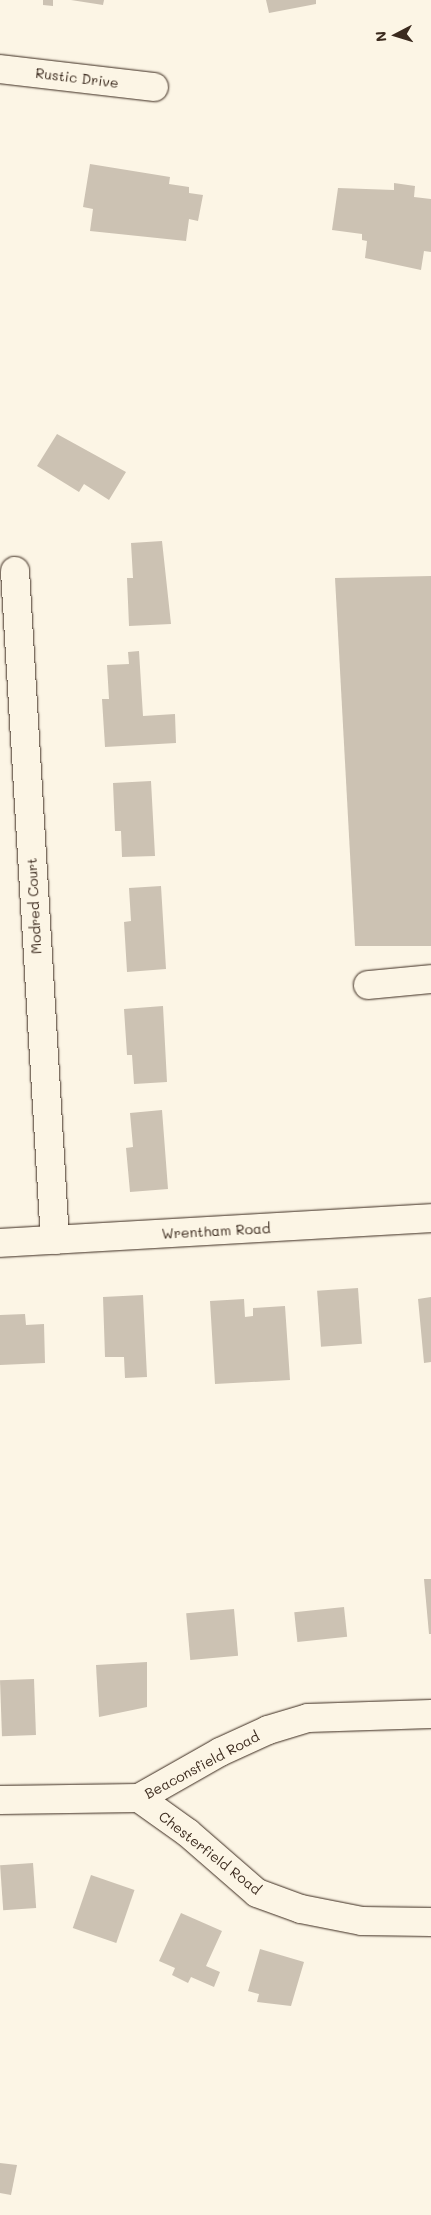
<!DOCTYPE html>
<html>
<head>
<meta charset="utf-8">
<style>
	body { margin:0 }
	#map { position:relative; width:431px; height:2215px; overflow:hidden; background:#fcf5e5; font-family:Mali,sans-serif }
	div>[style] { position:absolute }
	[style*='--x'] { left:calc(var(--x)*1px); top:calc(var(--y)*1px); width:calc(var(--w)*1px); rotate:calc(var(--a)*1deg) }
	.building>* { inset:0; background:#ccc2b3; transform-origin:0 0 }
	.roads { filter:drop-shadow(0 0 1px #3b2a1e) drop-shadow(0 0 1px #3b2a1e) }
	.minor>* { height:28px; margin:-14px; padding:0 14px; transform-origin:14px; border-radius:14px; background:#fcf5e5 }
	span { translate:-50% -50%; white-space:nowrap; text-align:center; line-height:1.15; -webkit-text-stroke:4.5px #fcf5e5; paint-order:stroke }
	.street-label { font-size:14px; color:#3b2a1e }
	.north { position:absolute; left:371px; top:10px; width:50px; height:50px; -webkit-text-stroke:4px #fcf5e5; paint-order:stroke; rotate:265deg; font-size:14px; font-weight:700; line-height:20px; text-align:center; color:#3b2a1e }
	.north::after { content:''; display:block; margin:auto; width:18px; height:22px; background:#3b2a1e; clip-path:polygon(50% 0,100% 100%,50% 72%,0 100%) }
</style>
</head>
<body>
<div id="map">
	<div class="building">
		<div style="clip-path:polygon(43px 0,53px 0,53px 6px,43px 5px)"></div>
		<div style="clip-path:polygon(71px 0,104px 0,103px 5px)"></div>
		<div style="clip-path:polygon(266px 0,316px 0,316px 4px,269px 13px)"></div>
		<div style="clip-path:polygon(90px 164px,170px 177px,169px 184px,189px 187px,189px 193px,203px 195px,198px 221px,189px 219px,186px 241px,90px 231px,93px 209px,83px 207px)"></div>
		<div style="clip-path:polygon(394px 183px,415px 186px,414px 197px,431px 199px,431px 252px,424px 251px,421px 270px,365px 258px,367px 241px,362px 240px,362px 234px,332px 230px,338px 188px,394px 190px)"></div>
		<div style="clip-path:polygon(57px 434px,126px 472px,109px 500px,84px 484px,79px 492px,37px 466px)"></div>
		<div style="clip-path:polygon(162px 541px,171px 624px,129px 626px,127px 578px,133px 578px,131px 543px)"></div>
		<div style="clip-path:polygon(431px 576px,431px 946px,355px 946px,335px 578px)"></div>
		<div style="clip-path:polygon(139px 651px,143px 716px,175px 714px,176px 743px,105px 747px,102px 699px,109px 699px,107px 665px,129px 664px,128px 652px)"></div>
		<div style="clip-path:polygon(151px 781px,155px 856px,122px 857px,121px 831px,115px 831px,113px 783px)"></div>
		<div style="clip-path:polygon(161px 886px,166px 969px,127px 972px,124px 922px,131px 921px,129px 888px)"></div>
		<div style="clip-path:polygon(163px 1006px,167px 1082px,134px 1084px,132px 1055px,127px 1055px,124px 1009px)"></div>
		<div style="clip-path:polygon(162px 1110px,168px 1189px,130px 1192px,126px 1148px,133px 1147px,130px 1113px)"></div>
		<div style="left:358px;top:1288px;width:56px;height:41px;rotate:86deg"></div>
		<div style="clip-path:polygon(143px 1295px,147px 1377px,125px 1378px,124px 1357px,105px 1357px,103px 1297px)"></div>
		<div style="clip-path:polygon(431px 1297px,431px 1362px,424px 1363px,418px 1299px)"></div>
		<div style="clip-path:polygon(244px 1299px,245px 1317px,253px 1316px,253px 1308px,285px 1306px,290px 1380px,215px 1384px,210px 1301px)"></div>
		<div style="clip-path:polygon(25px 1314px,26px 1325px,44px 1324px,45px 1363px,0 1365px,0 1315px)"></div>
		<div style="clip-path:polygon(424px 1579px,431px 1579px,431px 1634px,429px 1634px)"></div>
		<div style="left:344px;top:1607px;width:30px;height:50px;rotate:84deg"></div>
		<div style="left:234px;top:1609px;width:47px;height:48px;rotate:85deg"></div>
		<div style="clip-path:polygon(147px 1662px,147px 1707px,99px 1717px,96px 1665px)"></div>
		<div style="left:34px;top:1679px;width:56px;height:34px;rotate:88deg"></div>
		<div style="left:33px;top:1863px;width:45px;height:33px;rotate:86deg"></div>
		<div style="left:91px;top:1875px;width:46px;height:56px;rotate:19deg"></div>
		<div style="clip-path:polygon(181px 1913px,222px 1931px,206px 1966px,220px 1972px,214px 1987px,191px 1977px,188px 1983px,172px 1975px,175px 1968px,159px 1961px)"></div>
		<div style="clip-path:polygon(260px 1949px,304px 1962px,291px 2006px,257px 2002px,259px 1994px,248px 1991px)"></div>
		<div style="clip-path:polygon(0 2163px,17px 2165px,11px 2195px,0 2193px)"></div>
	</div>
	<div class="roads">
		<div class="minor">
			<div style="--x:0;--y:69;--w:155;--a:6.7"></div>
			<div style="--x:15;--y:571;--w:670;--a:86.58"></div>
			<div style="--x:368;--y:985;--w:63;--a:-5.4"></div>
			<div style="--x:0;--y:1243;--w:432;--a:-3.3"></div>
			<div style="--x:139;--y:1798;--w:60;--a:35.5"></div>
			<div style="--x:188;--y:1833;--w:91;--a:41"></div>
			<div style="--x:257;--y:1893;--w:47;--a:20"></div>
			<div style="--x:301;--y:1909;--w:62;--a:11.1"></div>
			<div style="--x:362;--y:1921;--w:69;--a:0.8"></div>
			<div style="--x:0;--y:1800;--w:139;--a:-0.8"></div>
			<div style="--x:139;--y:1798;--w:93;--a:-29.6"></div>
			<div style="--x:220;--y:1752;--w:53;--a:-24.6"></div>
			<div style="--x:268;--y:1730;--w:42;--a:-16.7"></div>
			<div style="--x:308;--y:1718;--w:123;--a:-1.9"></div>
		</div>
	</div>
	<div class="street-label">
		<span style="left:77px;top:78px;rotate:7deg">Rustic Drive</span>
		<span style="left:34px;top:906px;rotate:-93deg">Modred Court</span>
		<span style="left:216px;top:1231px;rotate:-3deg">Wrentham Road</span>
		<span style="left:202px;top:1765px;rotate:-28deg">Beaconsfield Road</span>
		<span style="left:210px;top:1853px;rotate:38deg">Chesterfield Road</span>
	</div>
	<div class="north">N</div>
</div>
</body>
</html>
